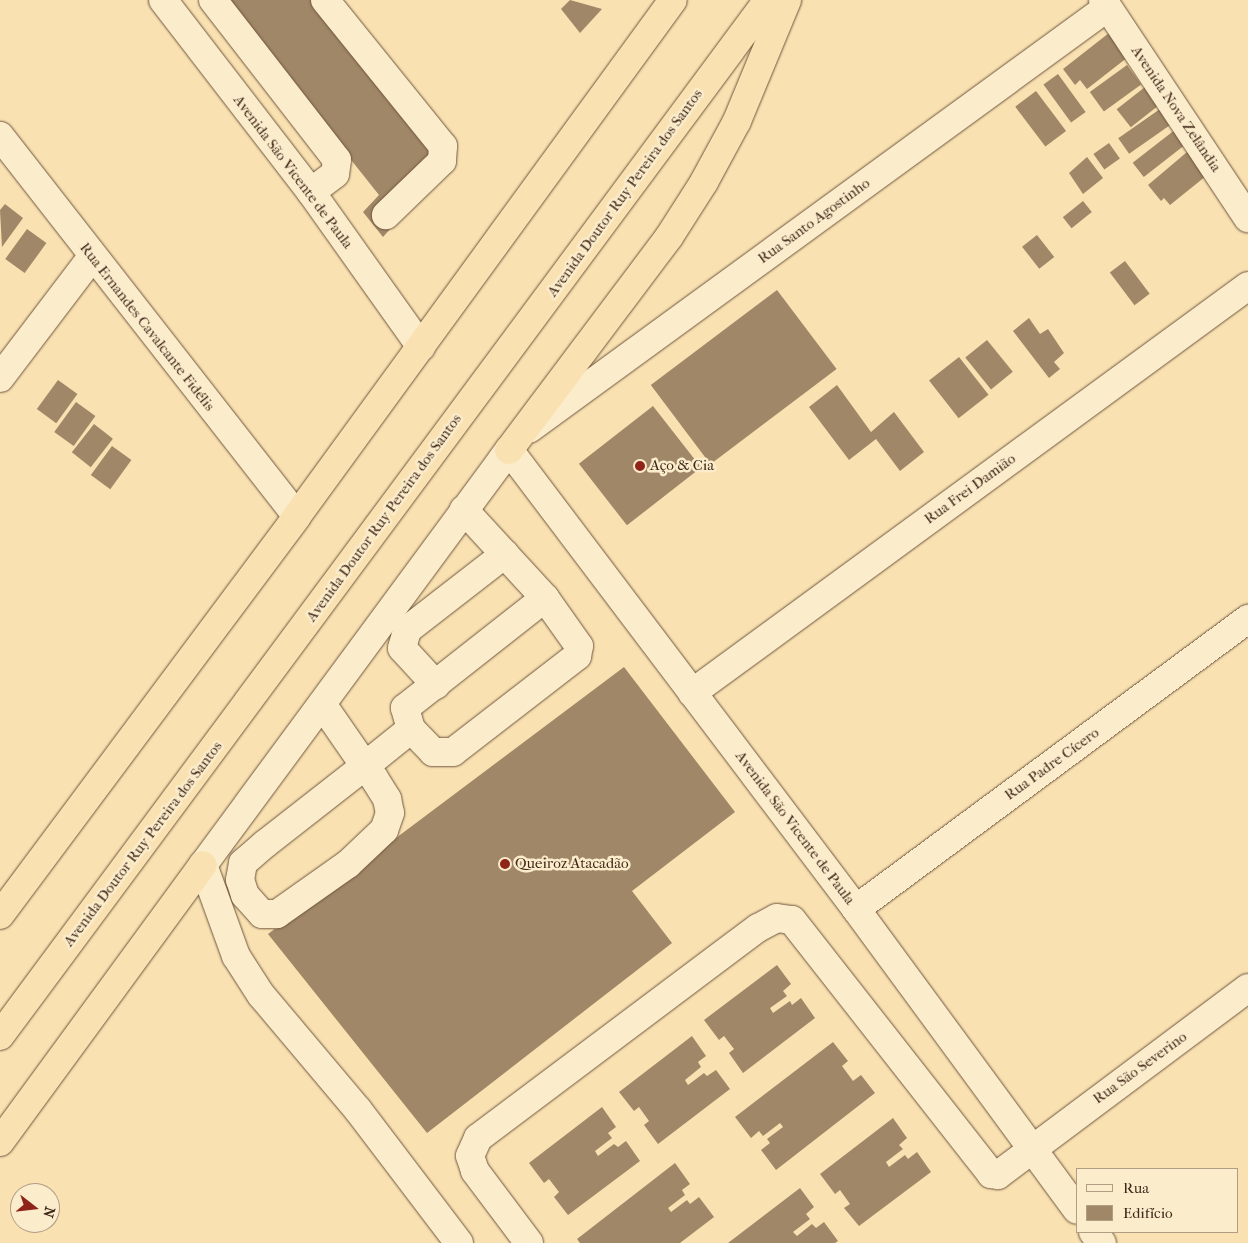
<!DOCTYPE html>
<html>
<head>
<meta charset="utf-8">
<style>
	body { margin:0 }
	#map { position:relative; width:1248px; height:1243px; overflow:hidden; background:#f9e1b1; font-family:"IM FELL French Canon",serif }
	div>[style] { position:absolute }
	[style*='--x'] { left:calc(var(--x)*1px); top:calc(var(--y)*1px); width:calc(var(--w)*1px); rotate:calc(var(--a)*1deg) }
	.building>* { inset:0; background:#a08767; transform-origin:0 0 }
	.roads { filter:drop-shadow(0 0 1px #6e553e) drop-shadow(0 0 1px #6e553e) }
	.minor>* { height:28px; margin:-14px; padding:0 14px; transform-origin:14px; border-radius:14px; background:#fbeccc }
	.highway>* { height:28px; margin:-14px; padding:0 14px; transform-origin:14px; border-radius:14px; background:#f9e1b1 }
	.dots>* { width:14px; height:14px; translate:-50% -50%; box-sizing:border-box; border:2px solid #fbeccc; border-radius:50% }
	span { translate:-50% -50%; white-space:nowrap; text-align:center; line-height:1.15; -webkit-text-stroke:5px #fbeccc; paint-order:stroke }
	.street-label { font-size:15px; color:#3f2617 }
	.poi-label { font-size:15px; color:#3f2617 }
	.left { translate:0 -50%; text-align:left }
	.legend { position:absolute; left:1076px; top:1168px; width:162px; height:65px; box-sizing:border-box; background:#fbeccc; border:1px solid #b09d84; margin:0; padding:6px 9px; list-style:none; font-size:15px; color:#3f2617 }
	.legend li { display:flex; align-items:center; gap:10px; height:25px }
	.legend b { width:25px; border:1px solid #b09d84 }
	.north { position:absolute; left:10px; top:1183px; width:50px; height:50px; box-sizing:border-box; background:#fbeccc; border:1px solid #b09d84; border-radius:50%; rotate:106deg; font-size:14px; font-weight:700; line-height:20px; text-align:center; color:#3f2617 }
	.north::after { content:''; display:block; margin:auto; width:18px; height:22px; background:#8f2418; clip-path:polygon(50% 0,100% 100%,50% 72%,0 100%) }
</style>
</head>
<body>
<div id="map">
	<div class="building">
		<div style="clip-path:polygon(224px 0,320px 0,449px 163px,383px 237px,363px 212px,379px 195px)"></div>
		<div style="clip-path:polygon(570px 0,602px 9px,580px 33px,561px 9px)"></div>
		<div style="clip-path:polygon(1109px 33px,1128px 57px,1087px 89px,1080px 80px,1075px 85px,1063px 69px)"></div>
		<div style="left:1127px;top:65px;width:24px;height:46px;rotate:54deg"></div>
		<div style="left:1058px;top:74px;width:47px;height:18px;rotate:54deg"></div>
		<div style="left:1145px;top:87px;width:23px;height:36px;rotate:52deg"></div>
		<div style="left:1036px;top:91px;width:50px;height:26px;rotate:53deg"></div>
		<div style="left:1160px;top:109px;width:19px;height:51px;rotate:55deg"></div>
		<div style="left:1176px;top:129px;width:18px;height:55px;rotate:52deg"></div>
		<div style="left:1109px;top:143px;width:19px;height:19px;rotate:55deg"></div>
		<div style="clip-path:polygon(1193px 147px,1211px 172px,1170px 205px,1164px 198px,1161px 201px,1148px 185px)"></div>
		<div style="clip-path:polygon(1087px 157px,1103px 178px,1083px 194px,1069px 173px)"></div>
		<div style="left:1083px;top:201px;width:14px;height:26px;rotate:51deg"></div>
		<div style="clip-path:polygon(5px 204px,23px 218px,2px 247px,0 210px)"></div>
		<div style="left:27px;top:229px;width:24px;height:37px;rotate:36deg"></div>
		<div style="left:1037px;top:235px;width:28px;height:19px;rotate:52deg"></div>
		<div style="left:1125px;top:261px;width:41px;height:19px;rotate:53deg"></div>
		<div style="left:777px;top:290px;width:99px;height:158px;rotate:53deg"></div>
		<div style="clip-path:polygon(1029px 318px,1040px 334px,1048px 329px,1064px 353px,1054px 362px,1060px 369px,1049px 378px,1013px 331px)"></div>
		<div style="left:987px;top:340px;width:41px;height:28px;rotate:51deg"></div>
		<div style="left:959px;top:357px;width:48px;height:38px;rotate:52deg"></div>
		<div style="left:58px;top:380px;width:24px;height:36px;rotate:36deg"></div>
		<div style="clip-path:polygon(837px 385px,871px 432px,894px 412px,924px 452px,900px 471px,876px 439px,849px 460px,809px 407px)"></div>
		<div style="left:76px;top:402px;width:24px;height:37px;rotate:36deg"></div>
		<div style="left:653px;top:406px;width:78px;height:94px;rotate:52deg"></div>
		<div style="left:94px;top:424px;width:24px;height:36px;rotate:38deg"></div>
		<div style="left:112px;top:446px;width:24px;height:36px;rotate:36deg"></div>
		<div style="clip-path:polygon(624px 667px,735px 812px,632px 891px,672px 943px,427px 1133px,268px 934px)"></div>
		<div style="clip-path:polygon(777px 965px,791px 984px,783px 991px,787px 996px,770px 1008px,773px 1013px,790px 1001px,792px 1005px,801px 998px,815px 1018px,743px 1073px,729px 1053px,734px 1049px,724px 1036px,719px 1040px,704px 1020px)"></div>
		<div style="clip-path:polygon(692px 1036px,706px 1056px,698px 1062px,701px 1067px,685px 1080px,688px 1085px,704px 1073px,707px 1076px,716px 1070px,730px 1089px,658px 1144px,644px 1125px,649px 1121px,639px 1107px,634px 1111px,619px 1092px)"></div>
		<div style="clip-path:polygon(833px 1042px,848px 1061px,842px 1066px,853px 1081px,861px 1075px,875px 1093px,776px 1170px,761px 1150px,770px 1143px,767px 1139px,783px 1127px,780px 1123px,763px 1136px,759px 1131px,751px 1138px,735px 1117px)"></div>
		<div style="clip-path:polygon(602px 1107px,616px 1127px,608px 1133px,612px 1138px,595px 1151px,598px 1156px,614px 1144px,618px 1147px,626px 1141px,640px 1161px,568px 1215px,554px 1197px,559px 1192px,549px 1179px,544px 1183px,529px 1163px)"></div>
		<div style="clip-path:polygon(893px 1118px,907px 1138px,899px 1145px,903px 1149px,886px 1162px,889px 1167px,905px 1155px,908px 1159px,917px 1152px,931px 1172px,859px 1226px,844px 1208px,850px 1204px,840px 1190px,835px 1194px,820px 1174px)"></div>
		<div style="clip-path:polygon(675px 1163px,690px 1184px,682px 1190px,685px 1195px,668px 1208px,671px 1212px,687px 1200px,690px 1204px,699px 1197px,714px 1217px,680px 1243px,580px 1243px,577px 1239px)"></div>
		<div style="clip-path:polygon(800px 1188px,814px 1207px,806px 1214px,810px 1219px,793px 1232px,797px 1236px,812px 1224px,816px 1228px,824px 1222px,838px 1241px,835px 1243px,728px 1243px)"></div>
	</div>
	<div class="roads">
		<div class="minor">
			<div style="--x:163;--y:0;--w:242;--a:52.4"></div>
			<div style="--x:311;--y:192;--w:190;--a:54.6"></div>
			<div style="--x:213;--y:0;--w:202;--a:52.2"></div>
			<div style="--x:337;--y:160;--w:14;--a:98"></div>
			<div style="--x:335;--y:174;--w:30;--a:143"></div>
			<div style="--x:325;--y:0;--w:188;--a:51.1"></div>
			<div style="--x:443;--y:146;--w:15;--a:94"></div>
			<div style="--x:442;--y:161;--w:78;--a:136"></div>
			<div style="--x:1103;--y:0;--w:262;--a:56.4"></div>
			<div style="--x:0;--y:136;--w:482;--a:52"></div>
			<div style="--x:0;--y:378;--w:152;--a:-52.8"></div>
			<div style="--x:529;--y:429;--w:716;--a:-36.09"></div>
			<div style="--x:436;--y:685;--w:50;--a:-132.6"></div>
			<div style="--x:402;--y:648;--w:19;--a:-74"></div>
			<div style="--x:407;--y:630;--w:124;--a:-37.8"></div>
			<div style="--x:692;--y:693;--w:689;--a:-36.2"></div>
			<div style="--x:322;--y:704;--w:75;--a:55.3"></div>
			<div style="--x:365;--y:766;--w:15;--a:53"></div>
			<div style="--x:374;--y:778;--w:25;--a:58"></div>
			<div style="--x:387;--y:799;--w:14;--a:78"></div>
			<div style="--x:390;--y:813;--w:18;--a:109"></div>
			<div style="--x:384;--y:830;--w:50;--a:136.6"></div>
			<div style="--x:348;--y:864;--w:87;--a:144.8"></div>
			<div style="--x:277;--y:914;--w:15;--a:180"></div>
			<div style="--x:262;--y:914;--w:25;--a:-132"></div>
			<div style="--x:245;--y:895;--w:16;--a:-108"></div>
			<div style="--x:240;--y:880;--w:17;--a:-80"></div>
			<div style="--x:243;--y:863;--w:29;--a:-41"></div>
			<div style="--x:265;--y:844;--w:127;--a:-38"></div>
			<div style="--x:365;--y:766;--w:59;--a:-38.8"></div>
			<div style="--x:411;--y:729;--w:22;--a:-106"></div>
			<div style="--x:405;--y:708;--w:178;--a:-38.2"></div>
			<div style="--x:411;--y:729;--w:32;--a:46"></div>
			<div style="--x:433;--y:752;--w:20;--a:0"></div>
			<div style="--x:453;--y:752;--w:157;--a:-37.7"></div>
			<div style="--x:577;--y:656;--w:10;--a:-79"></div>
			<div style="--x:579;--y:646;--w:59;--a:-125.3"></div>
			<div style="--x:545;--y:598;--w:120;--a:-132.6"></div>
			<div style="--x:856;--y:909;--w:488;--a:-36.5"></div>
			<div style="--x:1093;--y:1232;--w:14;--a:51"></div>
			<div style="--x:459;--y:1243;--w:167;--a:-127.2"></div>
			<div style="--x:358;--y:1110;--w:150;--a:-130.1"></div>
			<div style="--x:261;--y:995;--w:46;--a:-122.7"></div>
			<div style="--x:236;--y:956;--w:97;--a:-109.9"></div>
			<div style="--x:203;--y:865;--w:516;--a:-53.6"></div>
			<div style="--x:509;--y:450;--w:575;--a:52.91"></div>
			<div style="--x:856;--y:909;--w:373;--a:53.7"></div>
			<div style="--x:529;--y:1243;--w:90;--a:-126.9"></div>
			<div style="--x:475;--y:1171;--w:16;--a:-108"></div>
			<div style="--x:470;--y:1156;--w:20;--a:-66"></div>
			<div style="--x:478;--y:1138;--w:350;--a:-36.9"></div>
			<div style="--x:758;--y:928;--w:21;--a:-28"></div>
			<div style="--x:777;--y:918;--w:15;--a:8"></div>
			<div style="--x:792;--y:920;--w:323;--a:51.9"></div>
			<div style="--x:991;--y:1174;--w:7;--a:8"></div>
			<div style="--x:998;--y:1175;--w:312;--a:-36.8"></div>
		</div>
		<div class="highway">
			<div style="--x:509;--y:450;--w:266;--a:-53.1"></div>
			<div style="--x:669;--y:237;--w:65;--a:-57.5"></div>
			<div style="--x:704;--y:182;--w:69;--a:-61.6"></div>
			<div style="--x:737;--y:121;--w:131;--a:-67.5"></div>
			<div style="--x:0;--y:915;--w:497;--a:-53.3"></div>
			<div style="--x:297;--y:516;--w:638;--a:-53.92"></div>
			<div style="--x:0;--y:1036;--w:1290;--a:-53.45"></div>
			<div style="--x:0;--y:1142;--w:343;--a:-53.8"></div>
		</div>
	</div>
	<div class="dots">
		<div style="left:640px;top:466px;background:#8f2418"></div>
		<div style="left:505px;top:864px;background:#8f2418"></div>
	</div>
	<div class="street-label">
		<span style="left:1176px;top:109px;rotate:56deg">Avenida Nova Zelândia</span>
		<span style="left:293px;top:172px;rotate:53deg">Avenida São Vicente de Paula</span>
		<span style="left:625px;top:193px;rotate:-54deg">Avenida Doutor Ruy Pereira dos Santos</span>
		<span style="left:814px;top:221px;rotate:-36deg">Rua Santo Agostinho</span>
		<span style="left:147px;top:327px;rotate:52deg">Rua Ernandes Cavalcante Fidélis</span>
		<span style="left:970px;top:489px;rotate:-36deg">Rua Frei Damião</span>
		<span style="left:384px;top:518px;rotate:-54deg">Avenida Doutor Ruy Pereira dos Santos</span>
		<span style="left:1052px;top:764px;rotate:-36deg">Rua Padre Cícero</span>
		<span style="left:795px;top:828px;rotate:53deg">Avenida São Vicente de Paula</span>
		<span style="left:143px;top:844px;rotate:-53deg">Avenida Doutor Ruy Pereira dos Santos</span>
		<span style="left:1140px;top:1068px;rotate:-36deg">Rua São Severino</span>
	</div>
	<div class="poi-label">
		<span class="left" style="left:650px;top:466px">Aço &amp; Cia</span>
		<span class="left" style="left:515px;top:864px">Queiroz Atacadão</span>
	</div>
	<ul class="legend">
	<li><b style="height:6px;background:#fbeccc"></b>Rua</li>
	<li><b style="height:14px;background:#a08767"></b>Edifício</li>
	</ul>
	<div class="north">N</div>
</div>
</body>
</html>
